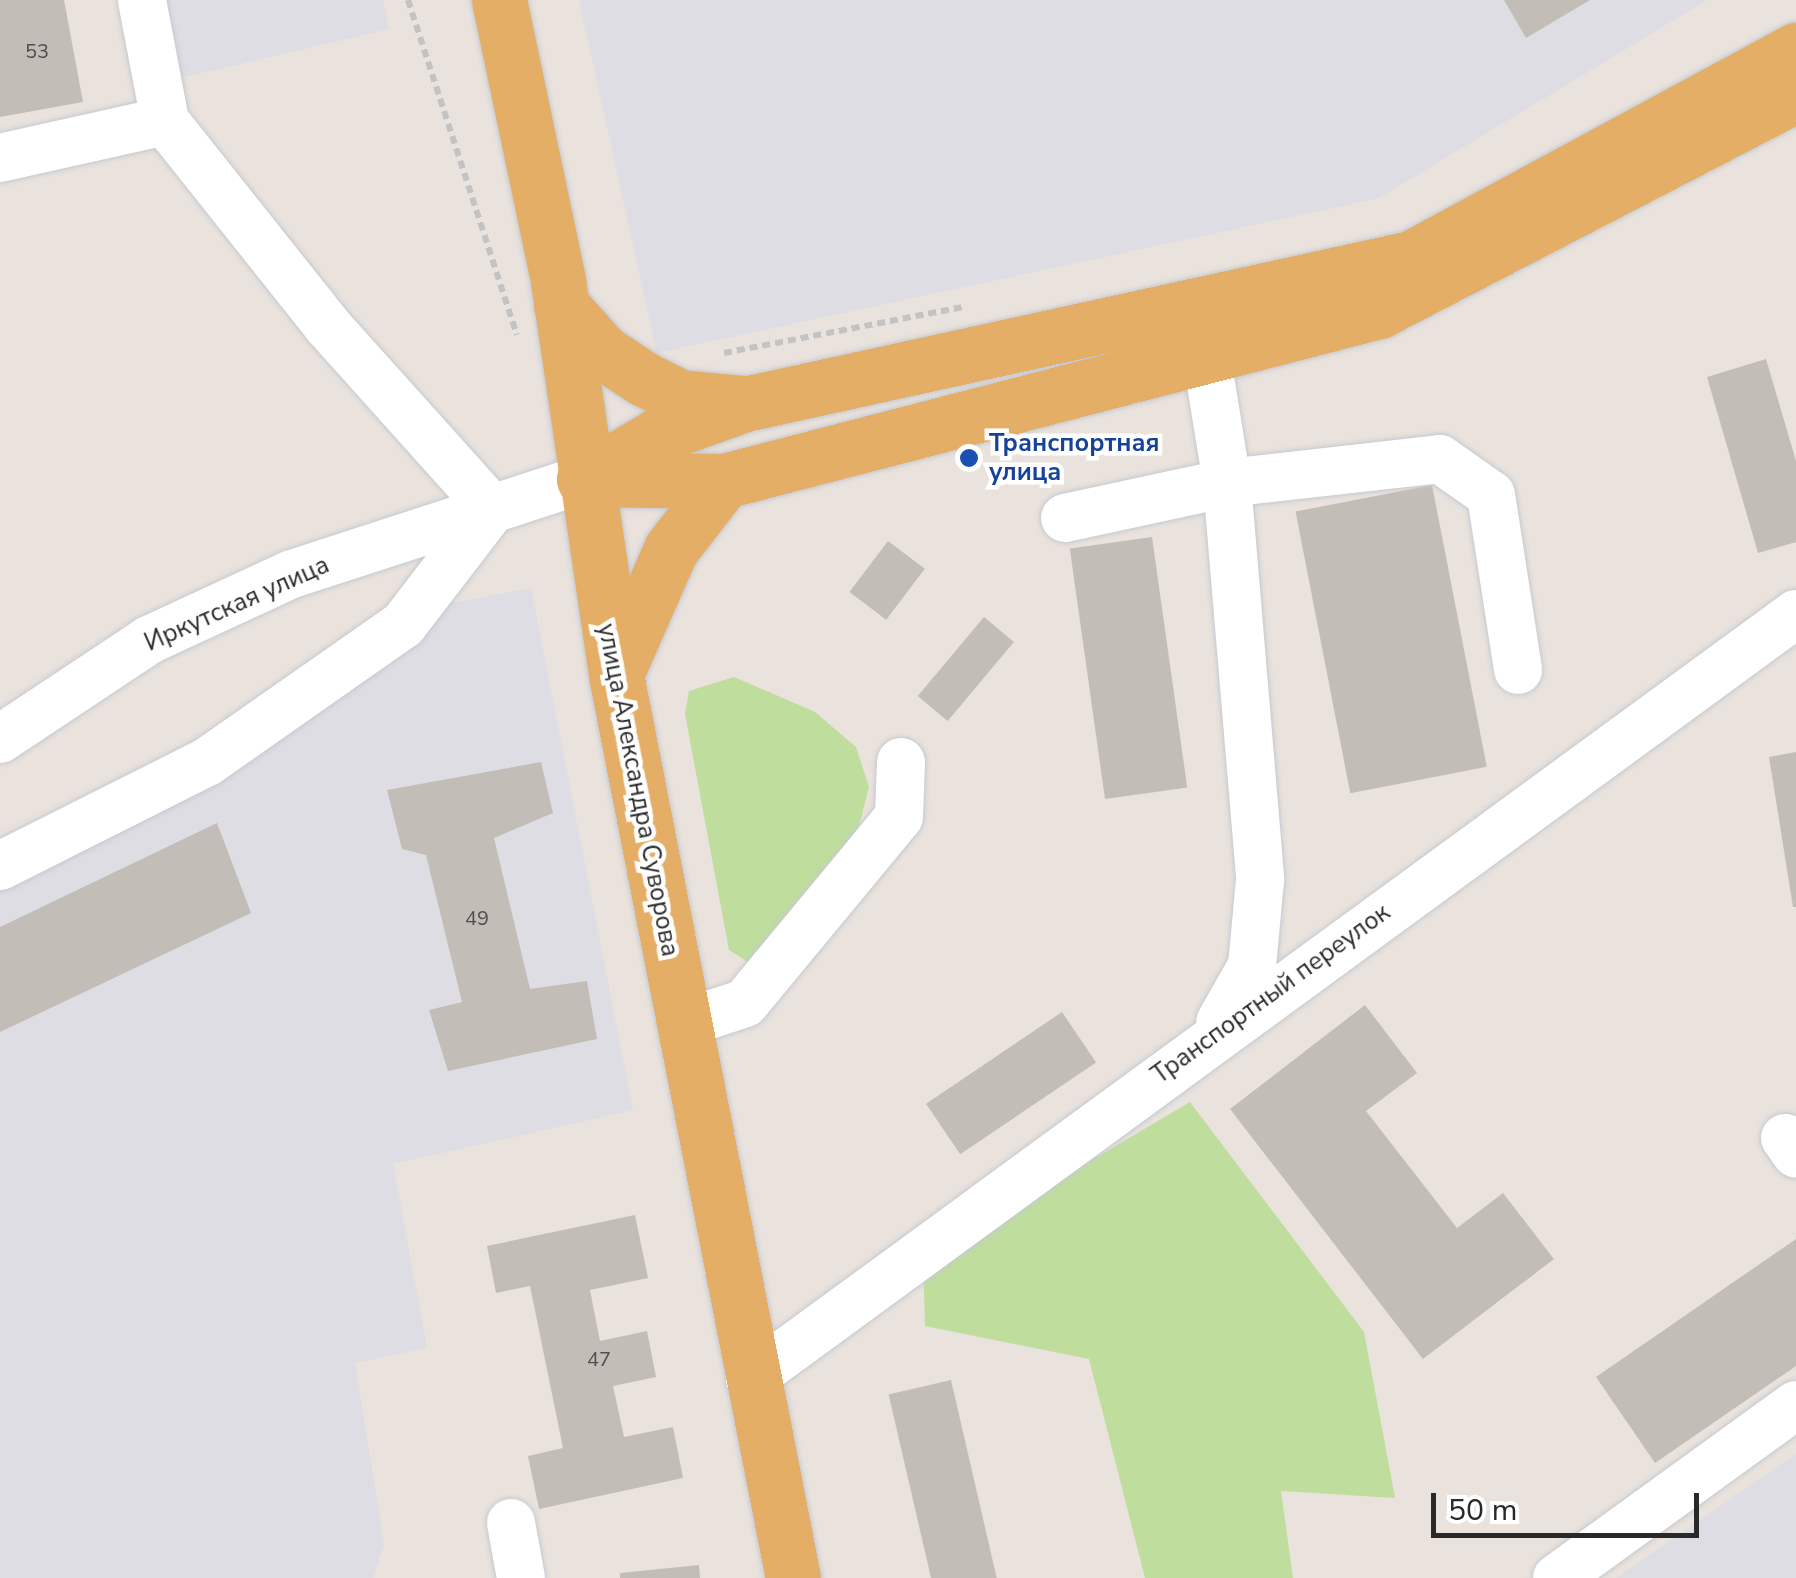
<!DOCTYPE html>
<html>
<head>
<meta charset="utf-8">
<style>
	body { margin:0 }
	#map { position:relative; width:1796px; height:1578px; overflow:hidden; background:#eae2dc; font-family:"Nunito Sans",sans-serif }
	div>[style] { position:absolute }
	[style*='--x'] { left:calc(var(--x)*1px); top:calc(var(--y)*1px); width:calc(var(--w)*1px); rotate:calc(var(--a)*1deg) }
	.industrial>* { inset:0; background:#dddde3 }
	.green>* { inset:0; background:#bfdd9d }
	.building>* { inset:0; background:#c3bdb8; transform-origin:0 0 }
	.path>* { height:6px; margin-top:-3px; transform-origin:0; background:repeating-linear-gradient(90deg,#c3c3c3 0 8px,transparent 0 13px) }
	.roads { filter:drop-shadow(0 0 2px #c4cad2) drop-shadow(0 0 2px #c4cad2) }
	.minor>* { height:48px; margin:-24px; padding:0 24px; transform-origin:24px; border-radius:24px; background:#fff }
	.major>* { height:55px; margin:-27.5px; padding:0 27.5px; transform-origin:27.5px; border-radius:27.5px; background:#e5ae67 }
	.dots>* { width:28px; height:28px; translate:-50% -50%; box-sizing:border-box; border:5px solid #fff; border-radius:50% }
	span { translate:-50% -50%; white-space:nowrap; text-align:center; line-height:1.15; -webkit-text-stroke:9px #fff; paint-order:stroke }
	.number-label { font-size:20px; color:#504e4d }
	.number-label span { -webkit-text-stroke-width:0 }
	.transit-label { font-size:25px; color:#164399; font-weight:700 }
	.left { translate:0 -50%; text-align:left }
	.street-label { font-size:25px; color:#292929 }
	.scale { position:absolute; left:1431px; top:1493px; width:268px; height:45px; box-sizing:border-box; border:5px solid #292929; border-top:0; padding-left:12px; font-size:30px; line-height:35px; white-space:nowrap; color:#292929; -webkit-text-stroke:8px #fff; paint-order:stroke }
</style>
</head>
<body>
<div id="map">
	<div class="industrial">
		<div style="clip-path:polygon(165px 0,383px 0,389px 29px,180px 78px)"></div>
		<div style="clip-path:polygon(579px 0,1707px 0,1379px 198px,657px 353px)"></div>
		<div style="clip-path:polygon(531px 588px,633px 1110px,393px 1164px,427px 1348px,355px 1363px,384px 1544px,373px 1578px,0 1578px,0 855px,430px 607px)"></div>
		<div style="clip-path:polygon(1796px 1454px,1796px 1578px,1616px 1578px)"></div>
	</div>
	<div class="green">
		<div style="clip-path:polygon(734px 677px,815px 712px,856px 747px,869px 787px,859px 826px,819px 887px,753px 965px,729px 950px,685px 714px,689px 691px)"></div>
		<div style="clip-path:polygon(1190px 1102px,1364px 1332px,1395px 1498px,1281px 1491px,1293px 1578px,1145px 1578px,1089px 1359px,925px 1326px,923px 1260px)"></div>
	</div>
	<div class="building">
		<div style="clip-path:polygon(0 0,64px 0,83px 102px,0 117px)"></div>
		<div style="clip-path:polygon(1504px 0,1590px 0,1526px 38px)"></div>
		<div style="clip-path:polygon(1766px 359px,1796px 461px,1796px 542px,1758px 553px,1707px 377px)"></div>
		<div style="left:1432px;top:485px;width:287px;height:139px;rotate:79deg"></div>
		<div style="left:1152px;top:537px;width:253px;height:83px;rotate:82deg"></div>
		<div style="left:888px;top:541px;width:46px;height:64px;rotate:37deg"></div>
		<div style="left:984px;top:617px;width:39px;height:103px;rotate:40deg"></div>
		<div style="clip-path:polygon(1796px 752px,1796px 907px,1793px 907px,1769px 757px)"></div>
		<div style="clip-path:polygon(541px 762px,553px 813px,494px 838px,530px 989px,587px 981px,597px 1039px,448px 1071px,429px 1010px,462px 1002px,426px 855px,402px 849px,387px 790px)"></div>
		<div style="clip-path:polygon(217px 823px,251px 913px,0 1032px,0 927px)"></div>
		<div style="clip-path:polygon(1365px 1005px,1417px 1073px,1366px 1111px,1457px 1228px,1503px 1193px,1554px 1259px,1423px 1359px,1230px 1109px)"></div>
		<div style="left:1062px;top:1012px;width:61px;height:164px;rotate:56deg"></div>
		<div style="clip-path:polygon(635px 1215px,648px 1278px,590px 1290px,600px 1341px,647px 1331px,656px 1377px,613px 1386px,624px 1437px,673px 1427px,683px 1478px,539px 1509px,528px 1456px,563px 1448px,530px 1286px,496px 1293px,487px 1246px)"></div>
		<div style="clip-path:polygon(1796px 1239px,1796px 1366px,1655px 1463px,1596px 1377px)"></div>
		<div style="left:951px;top:1380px;width:204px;height:64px;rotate:77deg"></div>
		<div style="clip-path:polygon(699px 1565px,700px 1578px,620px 1578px,620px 1573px)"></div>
	</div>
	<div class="path">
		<div style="--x:408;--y:0;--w:352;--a:72"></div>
		<div style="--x:724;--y:353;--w:242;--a:-10.9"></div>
	</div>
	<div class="roads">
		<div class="minor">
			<div style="--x:0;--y:158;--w:169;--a:-12.6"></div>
			<div style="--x:1207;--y:359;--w:126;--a:80.8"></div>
			<div style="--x:1227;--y:483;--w:214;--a:-6.4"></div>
			<div style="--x:1440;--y:459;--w:62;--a:35.2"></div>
			<div style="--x:1491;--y:495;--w:177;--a:81.2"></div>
			<div style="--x:1065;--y:518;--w:166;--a:-12.2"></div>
			<div style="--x:1227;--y:483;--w:398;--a:85.2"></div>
			<div style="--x:1260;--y:880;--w:86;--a:95.3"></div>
			<div style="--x:1252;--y:966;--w:64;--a:119.7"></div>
			<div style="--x:0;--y:739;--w:179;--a:-33.6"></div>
			<div style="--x:149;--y:640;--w:157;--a:-24.8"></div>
			<div style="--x:292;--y:574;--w:210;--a:-18"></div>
			<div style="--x:492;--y:509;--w:247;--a:-131.9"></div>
			<div style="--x:327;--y:325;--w:260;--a:-128.5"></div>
			<div style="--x:165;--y:121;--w:123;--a:-100.8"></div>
			<div style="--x:0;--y:866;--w:232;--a:-26.7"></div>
			<div style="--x:207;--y:762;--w:239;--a:-35"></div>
			<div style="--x:403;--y:625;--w:146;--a:-52.5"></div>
			<div style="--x:492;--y:509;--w:97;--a:-18.1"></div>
			<div style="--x:682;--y:1024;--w:66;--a:-18.4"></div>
			<div style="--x:745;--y:1003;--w:241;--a:-50.4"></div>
			<div style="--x:899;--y:817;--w:55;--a:-87.9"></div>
			<div style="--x:1785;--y:1138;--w:19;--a:55"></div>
			<div style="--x:750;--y:1379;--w:1296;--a:-36.18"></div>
			<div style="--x:511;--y:1523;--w:56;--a:79.7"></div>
			<div style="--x:1557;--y:1578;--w:295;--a:-35.9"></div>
		</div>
		<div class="major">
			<div style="--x:499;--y:0;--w:287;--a:78.1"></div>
			<div style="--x:558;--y:281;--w:403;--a:81.6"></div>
			<div style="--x:617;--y:680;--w:915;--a:78.91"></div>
			<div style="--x:561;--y:305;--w:63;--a:48.2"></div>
			<div style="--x:603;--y:352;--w:49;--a:33.4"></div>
			<div style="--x:644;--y:379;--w:40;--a:26.6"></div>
			<div style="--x:680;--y:397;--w:62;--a:5.5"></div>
			<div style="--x:584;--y:479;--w:86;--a:-30.7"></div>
			<div style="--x:658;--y:435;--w:92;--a:-19.6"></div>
			<div style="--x:745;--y:404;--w:682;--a:-12.36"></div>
			<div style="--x:1411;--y:258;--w:438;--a:-28.4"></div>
			<div style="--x:584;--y:479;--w:140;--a:0.8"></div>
			<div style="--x:724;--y:481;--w:677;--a:-14.55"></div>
			<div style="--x:1379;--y:311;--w:470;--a:-27.4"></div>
			<div style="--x:617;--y:672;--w:134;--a:-66.3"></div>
			<div style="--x:671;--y:549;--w:86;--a:-52.1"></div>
		</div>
	</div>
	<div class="dots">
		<div style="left:969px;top:458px;background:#1a4fb4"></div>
	</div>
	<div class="number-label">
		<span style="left:37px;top:51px">53</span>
		<span style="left:477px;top:918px">49</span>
		<span style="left:599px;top:1359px">47</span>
	</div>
	<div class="transit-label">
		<span class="left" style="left:989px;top:458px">Транспортная<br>улица</span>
	</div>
	<div class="street-label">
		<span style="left:237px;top:604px;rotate:-24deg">Иркутская улица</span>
		<span style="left:638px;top:790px;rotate:79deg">улица Александра Суворова</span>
		<span style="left:1271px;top:994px;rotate:-36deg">Транспортный переулок</span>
	</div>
	<div class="scale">50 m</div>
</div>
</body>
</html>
